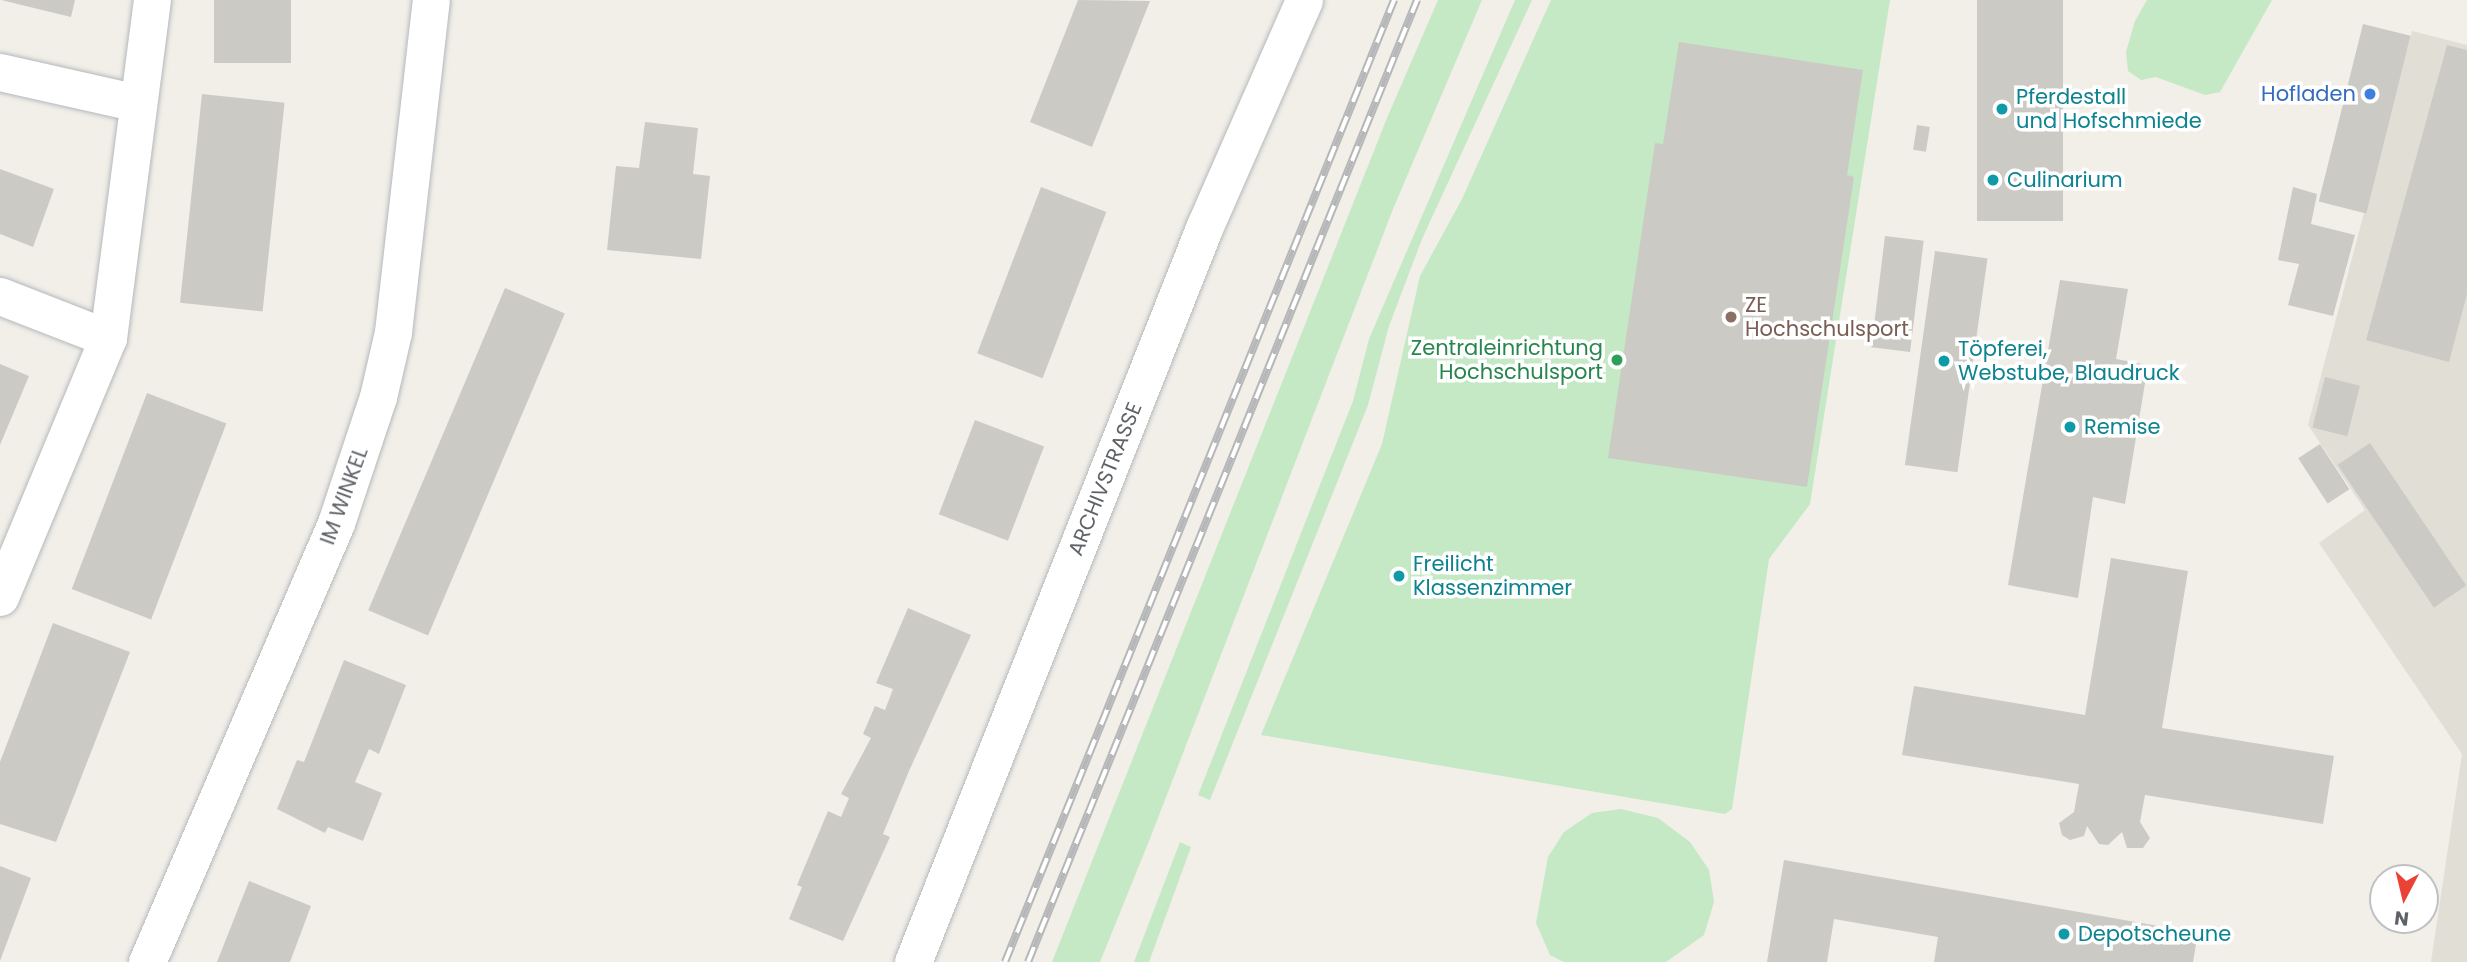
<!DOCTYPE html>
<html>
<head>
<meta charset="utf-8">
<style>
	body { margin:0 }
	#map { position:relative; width:2467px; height:962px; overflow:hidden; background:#f1efe8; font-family:Poppins,sans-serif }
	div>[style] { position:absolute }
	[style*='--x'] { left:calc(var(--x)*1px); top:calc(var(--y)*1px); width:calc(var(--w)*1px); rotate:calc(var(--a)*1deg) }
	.education>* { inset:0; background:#e1ded6 }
	.green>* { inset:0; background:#c5e8c5 }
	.building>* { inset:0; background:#cccac5; transform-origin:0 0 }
	.roads { filter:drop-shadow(0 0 2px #b5b8bc) drop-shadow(0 0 2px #b5b8bc) }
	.street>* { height:37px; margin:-18.5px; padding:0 18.5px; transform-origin:18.5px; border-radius:18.5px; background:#fff }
	.rail>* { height:8px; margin-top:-4px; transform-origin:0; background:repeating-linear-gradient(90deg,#fff 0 16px,#b6b7b8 0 32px); box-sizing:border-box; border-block:2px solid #b6b7b8 }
	.dots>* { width:19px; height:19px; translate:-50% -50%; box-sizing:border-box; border:4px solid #fff; border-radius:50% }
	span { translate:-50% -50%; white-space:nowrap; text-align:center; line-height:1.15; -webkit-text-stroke:7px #fff; paint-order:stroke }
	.shop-label { font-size:21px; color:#366cbe }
	.right { translate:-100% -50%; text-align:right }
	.culture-label { font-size:21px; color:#0d838f }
	.left { translate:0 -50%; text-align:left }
	.education-label { font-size:21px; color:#785e54 }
	.leisure-label { font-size:21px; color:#27864d }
	.street-label { font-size:21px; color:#5f6368 }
	.north { position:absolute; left:2369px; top:864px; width:70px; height:70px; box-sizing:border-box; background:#fff; border:2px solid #bfc1c3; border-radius:50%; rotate:187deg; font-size:19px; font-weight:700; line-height:28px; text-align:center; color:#5f6368 }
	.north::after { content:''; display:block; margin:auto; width:24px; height:32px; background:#ea4335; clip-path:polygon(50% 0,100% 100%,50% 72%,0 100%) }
</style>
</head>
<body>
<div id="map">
	<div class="education">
		<div style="clip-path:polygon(2412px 31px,2467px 45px,2467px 962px,2431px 962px,2462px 754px,2319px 543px,2365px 510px,2308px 425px)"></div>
	</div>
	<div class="green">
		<div style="clip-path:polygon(1438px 0,1482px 0,1393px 209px,1151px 836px,1100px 962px,1052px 962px,1387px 118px)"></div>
		<div style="clip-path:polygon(1515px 0,1532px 0,1422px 239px,1389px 326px,1368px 405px,1210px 800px,1198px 795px,1353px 401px,1369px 339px)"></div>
		<div style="clip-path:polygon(1551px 0,1890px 0,1810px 504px,1769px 559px,1732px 809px,1725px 814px,1261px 735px,1382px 444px,1420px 276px,1462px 199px)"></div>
		<div style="clip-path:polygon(2147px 0,2272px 0,2220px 92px,2205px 95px,2156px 77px,2141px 80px,2128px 71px,2126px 52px,2135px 21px)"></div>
		<div style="clip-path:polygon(1621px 809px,1658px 818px,1690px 842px,1709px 870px,1714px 902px,1704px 935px,1666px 962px,1564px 962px,1550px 955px,1536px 923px,1548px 857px,1564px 832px,1592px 813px)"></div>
		<div style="clip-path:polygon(1180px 842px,1191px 847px,1149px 962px,1134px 962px)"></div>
	</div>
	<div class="building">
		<div style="clip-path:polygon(1px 0,75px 0,71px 17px)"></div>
		<div style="left:214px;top:0;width:77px;height:63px"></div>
		<div style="clip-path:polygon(1078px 0,1150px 1px,1092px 147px,1030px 122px)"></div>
		<div style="left:1977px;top:0;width:86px;height:221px"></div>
		<div style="left:2363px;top:24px;width:49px;height:183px;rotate:14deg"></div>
		<div style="clip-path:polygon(1679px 42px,1863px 70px,1847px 175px,1854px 177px,1807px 487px,1608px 458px,1655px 143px,1663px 144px)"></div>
		<div style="clip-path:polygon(2447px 45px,2467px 50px,2467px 294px,2449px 362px,2366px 340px)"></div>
		<div style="left:202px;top:94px;width:83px;height:210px;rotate:6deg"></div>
		<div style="clip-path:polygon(645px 122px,698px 128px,693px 174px,710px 176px,701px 259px,607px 250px,616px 166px,639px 168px)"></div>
		<div style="left:1917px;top:125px;width:13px;height:25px;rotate:9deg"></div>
		<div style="clip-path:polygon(0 169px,54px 189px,33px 247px,0 234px)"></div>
		<div style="left:1041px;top:187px;width:70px;height:178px;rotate:21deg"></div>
		<div style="clip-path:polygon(2293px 187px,2317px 194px,2311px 224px,2355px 235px,2333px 316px,2288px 305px,2299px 264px,2278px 260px)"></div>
		<div style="left:1885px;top:236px;width:39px;height:112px;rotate:7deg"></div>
		<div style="left:1935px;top:251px;width:53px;height:216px;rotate:8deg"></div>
		<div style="clip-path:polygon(2060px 280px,2128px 289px,2116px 359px,2148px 365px,2125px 504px,2093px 497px,2078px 598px,2008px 585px)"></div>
		<div style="left:505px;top:288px;width:65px;height:350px;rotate:23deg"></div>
		<div style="clip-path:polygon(0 364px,29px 376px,0 445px)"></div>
		<div style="left:2325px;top:377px;width:36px;height:52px;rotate:14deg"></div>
		<div style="left:147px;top:393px;width:85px;height:210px;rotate:21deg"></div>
		<div style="left:975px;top:420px;width:74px;height:101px;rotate:21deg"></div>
		<div style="left:2370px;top:443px;width:172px;height:39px;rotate:56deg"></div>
		<div style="left:2320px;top:444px;width:54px;height:26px;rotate:57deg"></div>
		<div style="clip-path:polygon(2111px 558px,2188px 571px,2162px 728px,2334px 756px,2323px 824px,2145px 795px,2140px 822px,2150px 838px,2143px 848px,2127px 848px,2122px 832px,2108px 845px,2099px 844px,2087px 826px,2084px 836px,2070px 840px,2062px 835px,2059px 823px,2074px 812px,2079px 784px,1902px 755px,1914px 686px,2085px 715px)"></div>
		<div style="clip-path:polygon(908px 608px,971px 635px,909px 771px,883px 834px,890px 837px,843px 941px,789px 919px,802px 887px,797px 885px,828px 811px,841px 817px,849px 798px,841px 794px,871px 738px,863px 734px,875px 706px,885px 710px,893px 689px,876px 683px)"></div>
		<div style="clip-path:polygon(53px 623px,130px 652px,56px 842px,0 824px,0 762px)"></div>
		<div style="clip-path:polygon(344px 660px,406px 685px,379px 754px,369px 749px,355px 782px,382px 793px,363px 841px,328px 827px,325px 833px,277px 809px,297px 760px,304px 762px)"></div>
		<div style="clip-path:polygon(1784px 860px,2198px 933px,2193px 962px,1934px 962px,1938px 937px,1834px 919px,1827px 962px,1767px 962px)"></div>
		<div style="clip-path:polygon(0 866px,31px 878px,0 961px)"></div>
		<div style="clip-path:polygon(249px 881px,311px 906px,290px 962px,217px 962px)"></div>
	</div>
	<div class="roads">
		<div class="street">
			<div style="--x:0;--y:72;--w:141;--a:12.7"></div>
			<div style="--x:0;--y:296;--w:116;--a:21.3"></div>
			<div style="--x:0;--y:597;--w:281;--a:-67.4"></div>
			<div style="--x:108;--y:338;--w:341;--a:-82.6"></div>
			<div style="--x:147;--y:962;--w:478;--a:-66.7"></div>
			<div style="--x:336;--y:523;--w:133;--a:-71.6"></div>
			<div style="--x:378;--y:397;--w:67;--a:-77"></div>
			<div style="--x:393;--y:332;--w:334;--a:-83.5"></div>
			<div style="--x:913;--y:962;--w:790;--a:-68.37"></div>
			<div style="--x:1204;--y:228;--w:249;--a:-66.3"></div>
		</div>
	</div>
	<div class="rail">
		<div style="--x:1005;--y:962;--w:1038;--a:-67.98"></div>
		<div style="--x:1028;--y:962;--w:1038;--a:-67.98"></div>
	</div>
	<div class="dots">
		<div style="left:2370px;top:94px;background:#3f7fe0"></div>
		<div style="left:2002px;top:109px;background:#0f9aa8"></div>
		<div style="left:1993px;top:180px;background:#0f9aa8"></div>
		<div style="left:1731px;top:317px;background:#8d6e63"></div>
		<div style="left:1617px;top:360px;background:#2e9e5b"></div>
		<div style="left:1944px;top:361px;background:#0f9aa8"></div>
		<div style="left:2070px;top:427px;background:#0f9aa8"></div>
		<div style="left:1399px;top:576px;background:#0f9aa8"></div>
		<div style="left:2064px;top:934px;background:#0f9aa8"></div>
	</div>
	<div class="shop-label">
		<span class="right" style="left:2356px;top:94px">Hofladen</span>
	</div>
	<div class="culture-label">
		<span class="left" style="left:2016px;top:109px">Pferdestall<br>und Hofschmiede</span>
		<span class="left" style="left:2007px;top:180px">Culinarium</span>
		<span class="left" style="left:1958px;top:361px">Töpferei,<br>Webstube, Blaudruck</span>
		<span class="left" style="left:2084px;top:427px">Remise</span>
		<span class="left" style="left:1413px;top:576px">Freilicht<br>Klassenzimmer</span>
		<span class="left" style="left:2078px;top:934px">Depotscheune</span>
	</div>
	<div class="education-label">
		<span class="left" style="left:1745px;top:317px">ZE<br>Hochschulsport</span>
	</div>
	<div class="leisure-label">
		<span class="right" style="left:1603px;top:360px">Zentraleinrichtung<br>Hochschulsport</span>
	</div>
	<div class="street-label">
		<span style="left:1105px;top:479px;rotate:-68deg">ARCHIVSTRASSE</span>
		<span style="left:344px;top:496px;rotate:-70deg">IM WINKEL</span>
	</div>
	<div class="north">N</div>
</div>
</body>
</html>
